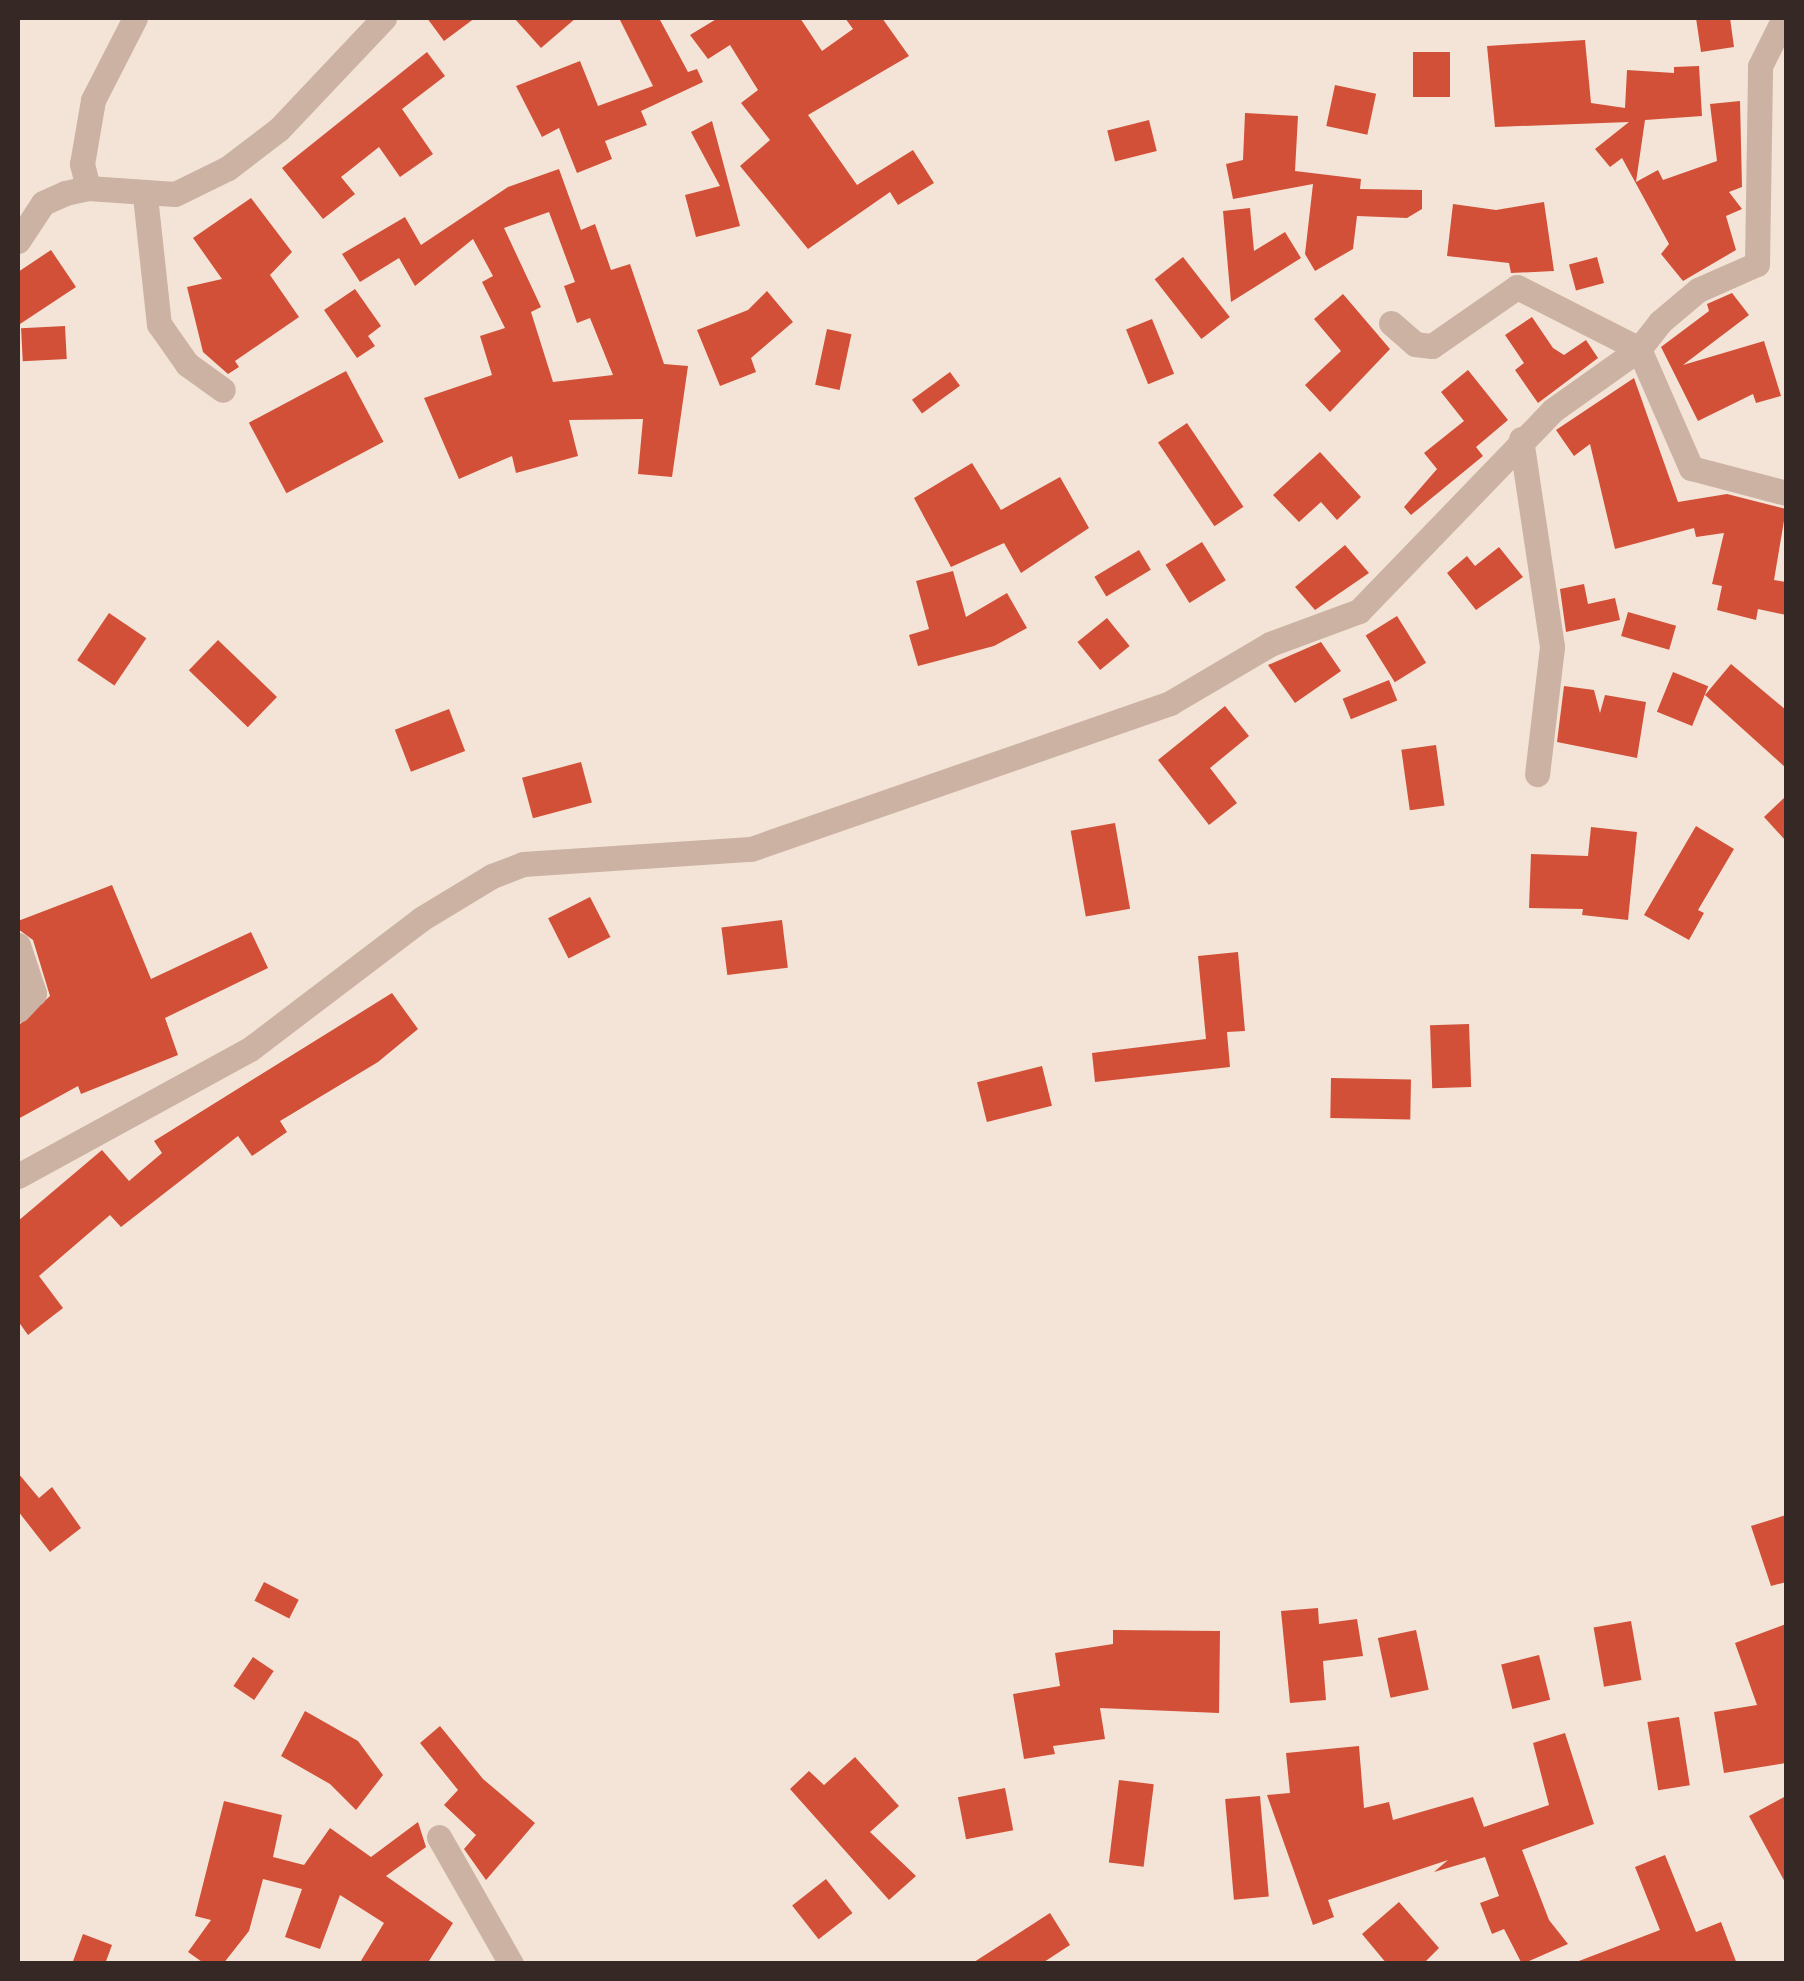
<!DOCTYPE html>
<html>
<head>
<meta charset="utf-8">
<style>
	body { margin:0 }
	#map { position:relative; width:1804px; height:1981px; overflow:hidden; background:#f3e4d7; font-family:Lato,sans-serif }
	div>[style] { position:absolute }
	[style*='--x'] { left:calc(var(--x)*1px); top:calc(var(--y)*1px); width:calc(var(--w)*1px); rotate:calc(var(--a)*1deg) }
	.building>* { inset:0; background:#d25037; transform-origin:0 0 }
	.minor>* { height:25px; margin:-12.5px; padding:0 12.5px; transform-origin:12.5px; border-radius:12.5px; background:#ccb2a2 }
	span { translate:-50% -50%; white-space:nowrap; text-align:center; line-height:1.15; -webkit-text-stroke:9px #fbeee4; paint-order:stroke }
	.frame { position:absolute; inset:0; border:20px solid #362925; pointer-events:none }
</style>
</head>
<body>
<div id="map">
	<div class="building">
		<div style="clip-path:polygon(427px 18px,475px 18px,444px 41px)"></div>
		<div style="clip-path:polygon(514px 18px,576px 18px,541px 48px)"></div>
		<div style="clip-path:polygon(619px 18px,659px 18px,688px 72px,697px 69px,703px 82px,641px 111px,647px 125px,605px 141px,612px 159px,577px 173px,559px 128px,542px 137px,516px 86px,580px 61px,598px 106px,653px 86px)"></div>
		<div style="clip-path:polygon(718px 18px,800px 18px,822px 51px,853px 29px,845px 18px,882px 18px,909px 56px,808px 115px,857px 185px,913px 150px,934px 183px,898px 205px,890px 192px,808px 249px,740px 166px,770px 140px,741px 103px,758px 90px,730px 45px,708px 59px,690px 35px)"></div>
		<div style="clip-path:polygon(1696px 18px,1730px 18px,1734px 47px,1701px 52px)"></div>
		<div style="clip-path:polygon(1585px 40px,1591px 103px,1625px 108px,1627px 70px,1674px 73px,1674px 67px,1699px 66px,1702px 116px,1645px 120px,1636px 182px,1658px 170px,1663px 180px,1717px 161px,1710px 104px,1740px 101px,1742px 187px,1729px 192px,1742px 209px,1726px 216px,1736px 250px,1683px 281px,1661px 254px,1669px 244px,1622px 158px,1610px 167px,1595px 149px,1629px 122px,1495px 127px,1487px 46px)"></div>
		<div style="clip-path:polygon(427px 52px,445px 76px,402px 109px,433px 154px,400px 177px,379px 147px,341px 177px,355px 194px,323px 219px,282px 168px)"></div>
		<div style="left:1413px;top:52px;width:37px;height:45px"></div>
		<div style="left:1335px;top:85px;width:42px;height:42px;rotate:12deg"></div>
		<div style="clip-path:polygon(1245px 113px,1298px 116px,1295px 171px,1361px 179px,1360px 189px,1422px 190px,1422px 209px,1407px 218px,1357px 216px,1353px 249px,1315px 271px,1305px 254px,1313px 184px,1233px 199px,1226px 164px,1243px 160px)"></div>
		<div style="left:1149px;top:120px;width:32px;height:43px;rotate:76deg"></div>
		<div style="clip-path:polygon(712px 121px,740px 226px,696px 237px,685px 195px,720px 186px,691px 132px)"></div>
		<div style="clip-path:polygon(evenodd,559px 169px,581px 230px,595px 224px,611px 270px,630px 264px,664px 364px,688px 366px,672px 477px,638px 474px,643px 419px,569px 420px,578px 456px,516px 473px,512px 456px,459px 479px,424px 398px,492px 375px,480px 336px,505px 328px,482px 282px,493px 276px,473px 239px,415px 286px,399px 258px,360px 282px,342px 254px,405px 217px,421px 245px,508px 187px,559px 169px,549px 212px,575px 282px,564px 286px,577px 323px,590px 318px,613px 375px,553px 382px,531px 312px,541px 307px,504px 228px,549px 212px)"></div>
		<div style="clip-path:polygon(251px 198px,292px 252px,270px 275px,299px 317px,235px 361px,239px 367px,228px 374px,203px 352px,187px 287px,222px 279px,193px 238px)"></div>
		<div style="clip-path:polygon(1544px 202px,1554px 271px,1511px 273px,1509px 263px,1447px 256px,1453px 204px,1496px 210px)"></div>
		<div style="clip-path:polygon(1250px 208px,1254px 251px,1285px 232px,1301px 258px,1231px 302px,1223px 211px)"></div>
		<div style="clip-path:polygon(51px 250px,76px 287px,20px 324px,18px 272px)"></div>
		<div style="left:1183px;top:257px;width:76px;height:36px;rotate:52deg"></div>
		<div style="left:1597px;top:257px;width:27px;height:29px;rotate:75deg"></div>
		<div style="clip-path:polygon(355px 289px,381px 326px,368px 336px,375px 346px,357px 358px,324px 310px)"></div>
		<div style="clip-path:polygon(767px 291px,793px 322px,751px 358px,756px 372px,720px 386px,697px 330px,748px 310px)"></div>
		<div style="clip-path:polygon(1732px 293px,1749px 315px,1683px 365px,1764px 341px,1781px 396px,1756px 403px,1753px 394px,1698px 421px,1661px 347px,1709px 311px,1707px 304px)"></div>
		<div style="clip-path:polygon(1343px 294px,1390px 349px,1330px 412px,1305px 385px,1341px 351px,1314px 319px)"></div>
		<div style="clip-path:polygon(1532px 317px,1553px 348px,1564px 355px,1586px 340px,1598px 358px,1538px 403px,1515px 370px,1524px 363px,1505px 335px)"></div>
		<div style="left:1152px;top:319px;width:59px;height:28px;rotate:68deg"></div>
		<div style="left:65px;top:326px;width:33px;height:44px;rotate:87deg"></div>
		<div style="left:827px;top:329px;width:25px;height:57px;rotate:12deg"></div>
		<div style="clip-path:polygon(1468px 370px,1508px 420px,1476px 447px,1483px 456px,1411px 515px,1404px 507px,1437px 469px,1424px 453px,1464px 421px,1441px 392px)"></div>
		<div style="left:346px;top:371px;width:80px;height:110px;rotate:62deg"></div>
		<div style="left:950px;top:372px;width:17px;height:47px;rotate:54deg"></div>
		<div style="clip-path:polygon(1634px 378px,1678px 502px,1727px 494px,1786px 509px,1774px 580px,1786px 582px,1786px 615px,1758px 609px,1756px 620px,1717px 610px,1722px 586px,1712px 584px,1724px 533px,1696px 537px,1694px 528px,1615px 549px,1590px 444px,1574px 456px,1556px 430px)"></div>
		<div style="left:1187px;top:423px;width:101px;height:35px;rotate:56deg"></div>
		<div style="clip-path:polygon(1320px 452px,1361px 497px,1337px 520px,1321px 502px,1299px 522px,1273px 495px)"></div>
		<div style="clip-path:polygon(972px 463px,1001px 510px,1060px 477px,1089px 528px,1021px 573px,1004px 543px,951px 567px,914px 498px)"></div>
		<div style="left:1202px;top:542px;width:45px;height:43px;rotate:58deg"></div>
		<div style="clip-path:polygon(1345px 545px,1369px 573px,1315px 610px,1295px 587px)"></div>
		<div style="clip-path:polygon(1499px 547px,1523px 577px,1476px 610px,1447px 573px,1467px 556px,1475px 566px)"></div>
		<div style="left:1139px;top:550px;width:23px;height:52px;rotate:59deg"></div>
		<div style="clip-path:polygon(953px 571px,966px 617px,1007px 593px,1027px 628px,994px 646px,918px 666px,909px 635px,929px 629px,916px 581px)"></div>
		<div style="clip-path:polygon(1584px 584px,1588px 604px,1615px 598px,1620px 620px,1566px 632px,1560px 589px)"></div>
		<div style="left:1628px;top:612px;width:50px;height:25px;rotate:16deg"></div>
		<div style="left:109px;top:613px;width:45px;height:57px;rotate:34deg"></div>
		<div style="left:1397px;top:616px;width:55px;height:37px;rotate:58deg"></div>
		<div style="left:1107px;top:618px;width:36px;height:38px;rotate:51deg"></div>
		<div style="left:218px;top:640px;width:82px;height:42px;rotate:44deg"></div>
		<div style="clip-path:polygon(1321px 642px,1341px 671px,1295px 703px,1268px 665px)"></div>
		<div style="clip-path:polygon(1731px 664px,1786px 710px,1786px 768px,1705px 695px)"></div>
		<div style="left:1673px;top:672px;width:38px;height:43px;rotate:22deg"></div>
		<div style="left:1389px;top:680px;width:22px;height:50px;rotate:68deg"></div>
		<div style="clip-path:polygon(1564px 686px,1594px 690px,1600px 713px,1605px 695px,1646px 702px,1637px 758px,1557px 742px)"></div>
		<div style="clip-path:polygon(1225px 706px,1249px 736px,1210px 768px,1237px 803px,1209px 825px,1158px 760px)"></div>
		<div style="left:449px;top:709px;width:45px;height:58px;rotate:69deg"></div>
		<div style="left:1436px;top:745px;width:61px;height:35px;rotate:82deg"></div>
		<div style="left:581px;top:762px;width:42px;height:61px;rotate:75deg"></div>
		<div style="clip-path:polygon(1786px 796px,1786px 841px,1764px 817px)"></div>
		<div style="left:1115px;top:823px;width:87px;height:45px;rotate:80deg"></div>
		<div style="clip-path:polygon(1696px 826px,1734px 849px,1698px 910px,1704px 913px,1689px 940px,1644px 915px)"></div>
		<div style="clip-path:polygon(1591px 827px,1637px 832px,1628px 920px,1582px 915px,1583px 909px,1529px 908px,1531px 854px,1588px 856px)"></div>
		<div style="clip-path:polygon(112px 885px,151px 979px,251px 932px,268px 968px,165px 1018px,178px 1055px,81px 1094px,78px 1086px,18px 1119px,18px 1026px,50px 996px,33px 940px,18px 929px,18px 921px)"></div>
		<div style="left:590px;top:897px;width:45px;height:47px;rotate:63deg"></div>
		<div style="left:782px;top:920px;width:48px;height:61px;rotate:83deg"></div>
		<div style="clip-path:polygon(1238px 952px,1245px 1031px,1227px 1032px,1230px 1067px,1095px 1082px,1092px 1053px,1206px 1039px,1198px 956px)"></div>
		<div style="clip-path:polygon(392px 993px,418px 1029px,378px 1062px,280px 1121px,287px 1132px,252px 1156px,238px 1136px,121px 1227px,110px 1215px,39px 1276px,63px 1308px,28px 1335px,18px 1321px,18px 1221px,102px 1150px,129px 1181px,162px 1153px,154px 1141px)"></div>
		<div style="left:1469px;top:1024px;width:63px;height:39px;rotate:88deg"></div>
		<div style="left:1042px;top:1066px;width:41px;height:67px;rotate:76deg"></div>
		<div style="left:1331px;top:1078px;width:80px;height:40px;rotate:1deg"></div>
		<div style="clip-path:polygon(18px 1473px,39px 1498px,52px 1487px,81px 1528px,50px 1552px,18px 1511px)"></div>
		<div style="clip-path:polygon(1786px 1515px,1786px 1582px,1771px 1586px,1751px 1526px)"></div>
		<div style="left:264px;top:1582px;width:39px;height:21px;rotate:27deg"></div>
		<div style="clip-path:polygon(1318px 1608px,1319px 1624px,1357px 1619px,1363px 1656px,1323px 1661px,1326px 1700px,1290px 1703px,1281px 1611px)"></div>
		<div style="left:1631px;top:1621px;width:60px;height:38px;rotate:80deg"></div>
		<div style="clip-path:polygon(1786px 1624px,1786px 1763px,1724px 1773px,1714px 1712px,1757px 1705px,1735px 1643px)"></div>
		<div style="clip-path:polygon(1113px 1630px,1220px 1631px,1219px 1713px,1100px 1708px,1105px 1739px,1053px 1746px,1055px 1754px,1024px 1759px,1013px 1694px,1060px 1686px,1055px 1653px,1113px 1644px)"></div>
		<div style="left:1416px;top:1630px;width:61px;height:39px;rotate:78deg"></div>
		<div style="left:1539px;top:1655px;width:46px;height:39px;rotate:76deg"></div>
		<div style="left:253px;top:1657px;width:25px;height:35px;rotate:34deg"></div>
		<div style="clip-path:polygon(305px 1711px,358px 1741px,383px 1775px,356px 1810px,330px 1784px,281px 1756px)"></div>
		<div style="left:1679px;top:1717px;width:69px;height:32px;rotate:81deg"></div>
		<div style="clip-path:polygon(440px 1726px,483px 1779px,535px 1823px,486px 1880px,464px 1849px,476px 1835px,444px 1805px,458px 1790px,420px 1743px)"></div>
		<div style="clip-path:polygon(1565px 1733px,1594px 1824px,1522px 1850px,1549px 1920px,1568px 1944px,1522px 1964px,1504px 1929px,1492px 1934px,1480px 1903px,1499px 1896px,1485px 1857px,1434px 1872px,1448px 1860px,1328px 1900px,1334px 1917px,1313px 1925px,1267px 1795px,1290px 1793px,1286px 1753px,1359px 1746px,1364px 1808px,1389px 1802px,1393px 1820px,1473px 1797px,1484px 1827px,1549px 1805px,1533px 1743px)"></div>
		<div style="clip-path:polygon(855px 1757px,899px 1806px,870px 1832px,916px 1876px,889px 1900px,790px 1789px,809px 1771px,824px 1785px)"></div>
		<div style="left:1119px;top:1780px;width:35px;height:83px;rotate:7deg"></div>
		<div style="left:1005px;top:1788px;width:43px;height:48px;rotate:79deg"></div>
		<div style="left:1260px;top:1796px;width:101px;height:35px;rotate:85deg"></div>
		<div style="clip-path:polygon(1786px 1796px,1786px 1884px,1749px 1816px)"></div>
		<div style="clip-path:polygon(224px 1801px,282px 1815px,273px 1857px,304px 1865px,330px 1828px,371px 1857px,418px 1822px,426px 1847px,386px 1876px,453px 1923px,427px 1964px,359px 1964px,384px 1923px,340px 1895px,320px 1949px,285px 1937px,302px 1889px,263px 1879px,249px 1931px,223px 1964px,205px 1964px,188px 1952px,211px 1920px,195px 1916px)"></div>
		<div style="clip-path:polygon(1665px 1855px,1696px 1932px,1721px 1922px,1737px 1964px,1571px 1964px,1660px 1930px,1635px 1867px)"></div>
		<div style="left:826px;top:1879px;width:43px;height:43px;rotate:52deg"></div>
		<div style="clip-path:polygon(1399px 1902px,1439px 1948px,1423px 1964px,1387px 1964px,1362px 1934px)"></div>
		<div style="clip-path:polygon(1050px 1913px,1070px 1945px,1041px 1964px,971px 1964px)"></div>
		<div style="clip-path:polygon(83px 1934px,112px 1945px,105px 1964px,72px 1964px)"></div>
	</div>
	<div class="minor">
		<div style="--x:88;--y:188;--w:25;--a:-104"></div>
		<div style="--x:82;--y:164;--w:65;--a:-80.2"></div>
		<div style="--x:93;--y:100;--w:92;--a:-62.9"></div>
		<div style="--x:145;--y:196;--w:129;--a:83.8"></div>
		<div style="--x:159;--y:324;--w:49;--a:55"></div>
		<div style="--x:187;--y:364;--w:44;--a:35.8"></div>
		<div style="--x:18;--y:241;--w:45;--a:-56.7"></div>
		<div style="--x:43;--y:203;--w:24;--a:-24"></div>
		<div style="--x:65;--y:193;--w:24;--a:-12"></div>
		<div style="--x:88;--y:188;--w:87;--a:3.9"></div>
		<div style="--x:175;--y:194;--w:59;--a:-26.1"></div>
		<div style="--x:228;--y:168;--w:64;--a:-37.4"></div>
		<div style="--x:279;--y:129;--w:153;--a:-46.6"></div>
		<div style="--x:1391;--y:323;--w:32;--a:41"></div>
		<div style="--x:1415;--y:344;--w:17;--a:7"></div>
		<div style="--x:1432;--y:346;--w:103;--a:-34.8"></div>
		<div style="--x:1517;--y:287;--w:137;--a:26.9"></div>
		<div style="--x:1639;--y:349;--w:130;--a:66.4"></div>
		<div style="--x:1691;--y:468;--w:98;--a:14.7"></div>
		<div style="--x:1521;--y:439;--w:210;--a:81.5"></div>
		<div style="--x:1552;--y:647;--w:128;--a:96.7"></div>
		<div style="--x:18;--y:945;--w:51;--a:71.6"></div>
		<div style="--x:34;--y:993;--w:23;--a:133"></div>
		<div style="--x:18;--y:1176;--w:264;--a:-28.7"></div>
		<div style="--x:250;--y:1049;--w:215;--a:-37.2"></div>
		<div style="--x:421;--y:919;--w:83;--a:-31.2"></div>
		<div style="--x:492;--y:876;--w:33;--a:-21"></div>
		<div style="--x:523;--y:864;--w:228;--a:-3.8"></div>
		<div style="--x:751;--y:849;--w:444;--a:-19.2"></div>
		<div style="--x:1170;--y:703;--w:116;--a:-30.5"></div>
		<div style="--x:1270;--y:644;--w:95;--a:-20.3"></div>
		<div style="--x:1359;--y:611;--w:279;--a:-46"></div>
		<div style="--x:1553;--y:410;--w:105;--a:-35.3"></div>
		<div style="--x:1639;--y:349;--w:34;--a:-52"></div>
		<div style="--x:1660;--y:322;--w:50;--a:-40.1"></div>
		<div style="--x:1698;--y:290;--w:64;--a:-23.8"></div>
		<div style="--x:1757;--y:264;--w:198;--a:-89.1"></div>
		<div style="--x:1760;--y:66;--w:54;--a:-63.4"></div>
		<div style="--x:439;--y:1837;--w:146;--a:60.4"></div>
	</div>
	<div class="frame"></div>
</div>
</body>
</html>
